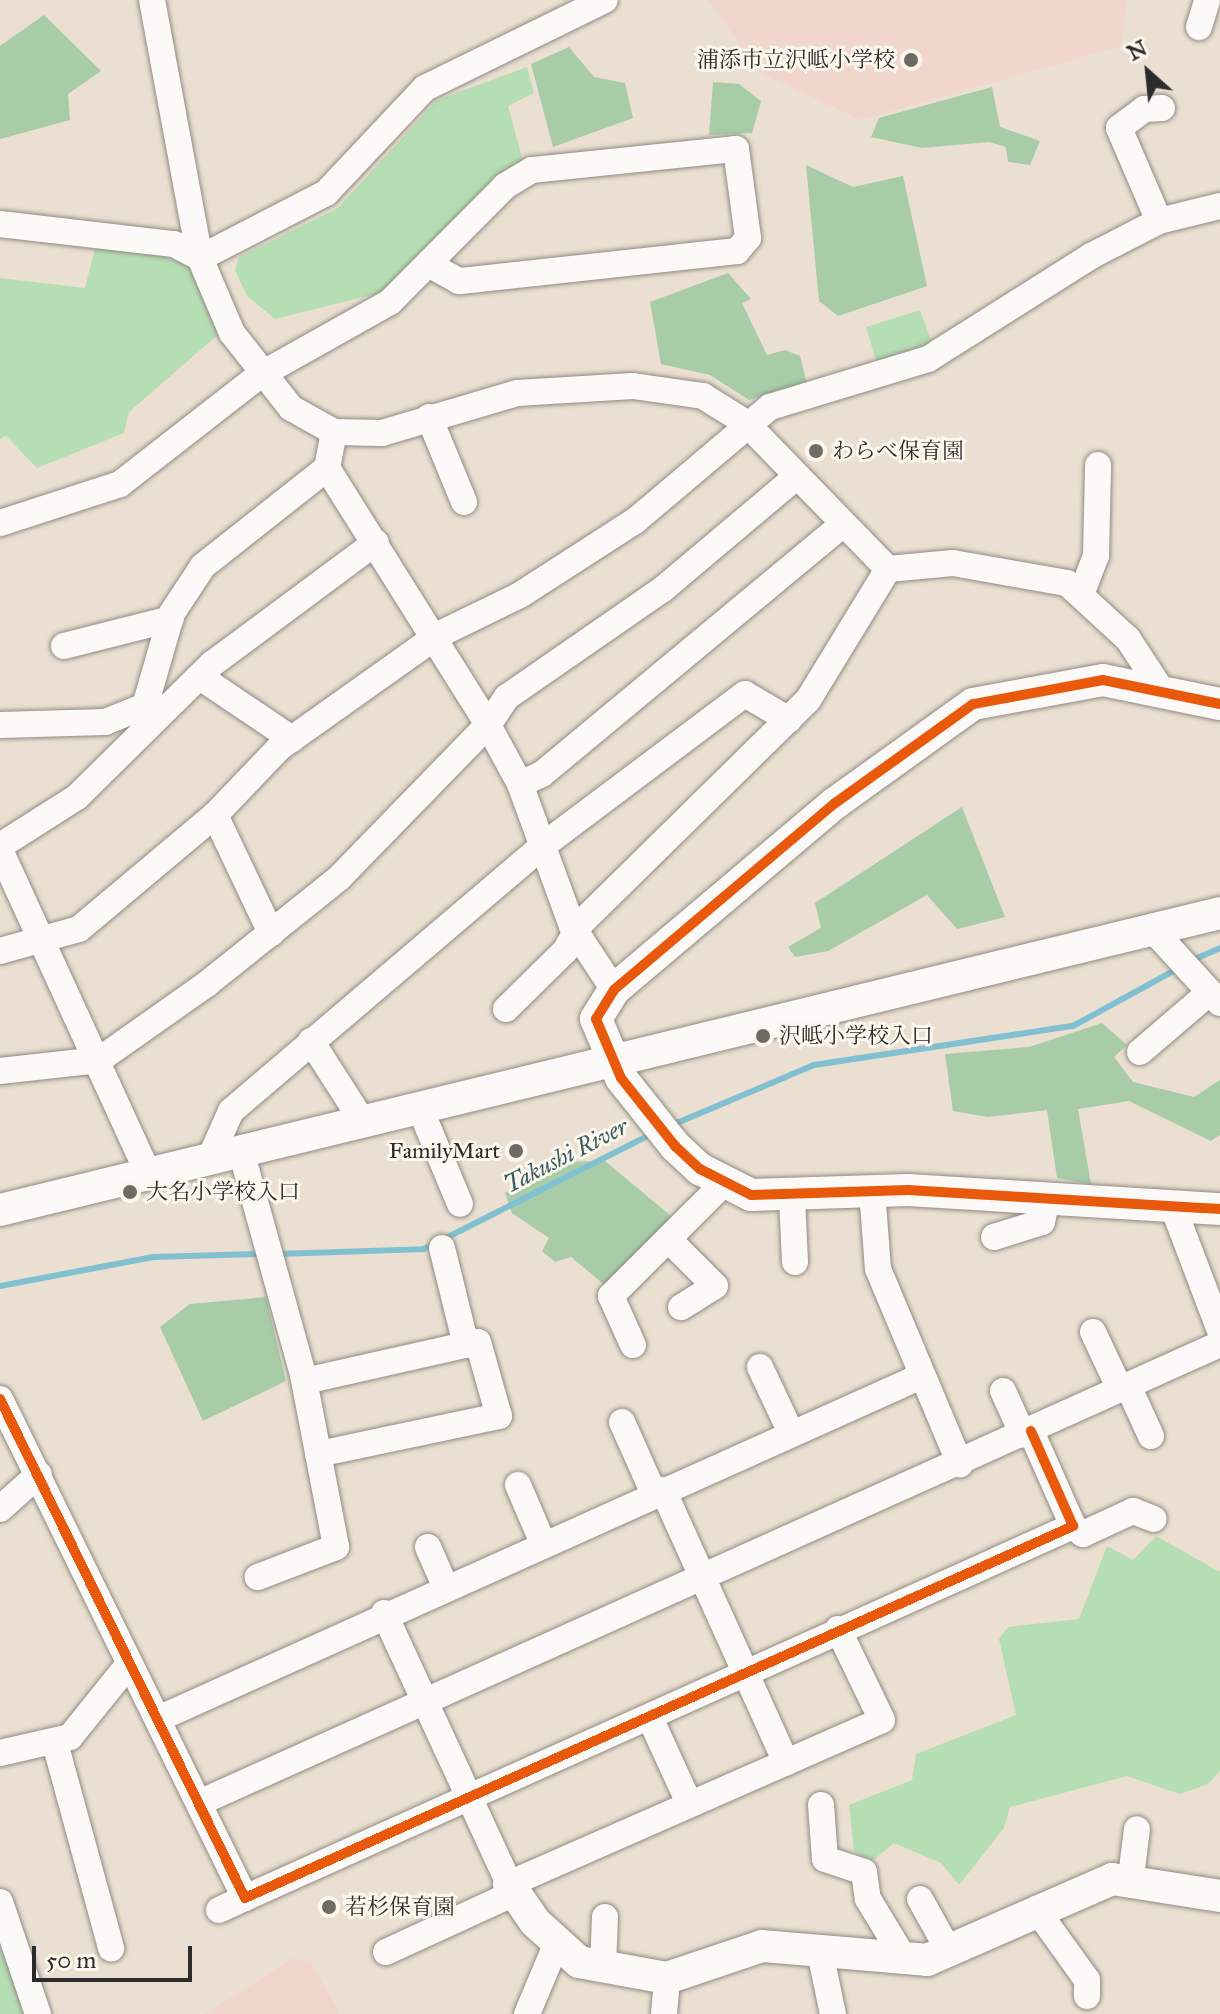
<!DOCTYPE html>
<html>
<head>
<meta charset="utf-8">
<style>
	body { margin:0 }
	#map { position:relative; width:1220px; height:2014px; overflow:hidden; background:#eadfd0; font-family:"IM FELL Great Primer","Noto Serif JP",serif }
	div>[style] { position:absolute }
	[style*='--x'] { left:calc(var(--x)*1px); top:calc(var(--y)*1px); width:calc(var(--w)*1px); rotate:calc(var(--a)*1deg) }
	.built>* { inset:0; background:#f1d7cb }
	.green>* { inset:0; background:#b6deb4 }
	.forest>* { inset:0; background:#a7cca7 }
	.stream>* { height:6px; margin:-3px; padding:0 3px; transform-origin:3px; border-radius:3px; background:#80c0d0 }
	.roads { filter:drop-shadow(0 0 2px #908b83) drop-shadow(0 0 2px #908b83) }
	.minor>* { height:26px; margin:-13px; padding:0 13px; transform-origin:13px; border-radius:13px; background:#fcfaf8 }
	.tertiary>* { height:32px; margin:-16px; padding:0 16px; transform-origin:16px; border-radius:16px; background:#fcfaf8 }
	.cycleway>* { height:10px; margin:-5px; padding:0 5px; transform-origin:5px; border-radius:5px; background:#e8590c }
	.dots>* { width:22px; height:22px; translate:-50% -50%; box-sizing:border-box; border:4px solid #fbf7ec; border-radius:50% }
	span { translate:-50% -50%; white-space:nowrap; text-align:center; line-height:1.15; -webkit-text-stroke:6px #fbf7ec; paint-order:stroke }
	.poi-label { font-size:22px; color:#2b2b2b }
	.right { translate:-100% -50%; text-align:right }
	.left { translate:0 -50%; text-align:left }
	.water-label { font-size:24px; color:#395a65; font-style:italic }
	.north { position:absolute; left:1108px; top:32px; width:80px; height:80px; -webkit-text-stroke:6px #fbf7ec; paint-order:stroke; rotate:333deg; font-size:22px; font-weight:700; line-height:32px; text-align:center; color:#2b2b2b }
	.north::after { content:''; display:block; margin:auto; width:28px; height:36px; background:#2b2b2b; clip-path:polygon(50% 0,100% 100%,50% 72%,0 100%) }
	.scale { position:absolute; left:32px; top:1946px; width:160px; height:36px; box-sizing:border-box; border:4px solid #2b2b2b; border-top:0; padding-left:10px; font-size:24px; line-height:28px; white-space:nowrap; color:#2b2b2b; -webkit-text-stroke:6px #fbf7ec; paint-order:stroke }
</style>
</head>
<body>
<div id="map">
	<div class="built">
		<div style="clip-path:polygon(708px 0,1127px 0,1121px 46px,861px 120px,762px 74px)"></div>
		<div style="clip-path:polygon(294px 1958px,311px 1962px,340px 2014px,205px 2014px)"></div>
	</div>
	<div class="green">
		<div style="clip-path:polygon(527px 67px,534px 93px,508px 106px,524px 165px,384px 292px,275px 319px,247px 296px,235px 270px,239px 257px,338px 208px,437px 100px)"></div>
		<div style="clip-path:polygon(96px 244px,147px 249px,193px 268px,220px 333px,129px 412px,124px 433px,37px 468px,6px 436px,0 439px,0 278px,85px 288px)"></div>
		<div style="clip-path:polygon(920px 310px,933px 345px,878px 367px,866px 327px)"></div>
		<div style="clip-path:polygon(1156px 1536px,1220px 1572px,1220px 1771px,1208px 1784px,1180px 1794px,1127px 1776px,1010px 1807px,1004px 1828px,959px 1885px,941px 1863px,894px 1843px,872px 1861px,854px 1851px,849px 1805px,912px 1780px,916px 1754px,1016px 1715px,999px 1639px,1008px 1627px,1079px 1619px,1107px 1546px,1133px 1560px)"></div>
		<div style="clip-path:polygon(0 1939px,25px 2014px,0 2014px)"></div>
	</div>
	<div class="forest">
		<div style="clip-path:polygon(44px 15px,101px 71px,68px 94px,70px 120px,0 139px,0 46px)"></div>
		<div style="clip-path:polygon(569px 47px,594px 77px,625px 83px,633px 118px,553px 147px,531px 64px)"></div>
		<div style="clip-path:polygon(713px 82px,739px 84px,761px 101px,752px 133px,709px 135px)"></div>
		<div style="clip-path:polygon(992px 87px,1000px 127px,1040px 141px,1030px 165px,1008px 162px,1006px 147px,989px 142px,922px 148px,871px 137px,879px 118px)"></div>
		<div style="clip-path:polygon(806px 165px,853px 187px,903px 176px,927px 286px,838px 316px,819px 301px)"></div>
		<div style="clip-path:polygon(728px 273px,751px 299px,742px 303px,767px 355px,785px 350px,800px 356px,807px 384px,749px 400px,710px 375px,661px 364px,650px 302px)"></div>
		<div style="clip-path:polygon(962px 807px,1005px 917px,957px 929px,927px 895px,828px 951px,795px 957px,788px 947px,821px 928px,815px 903px)"></div>
		<div style="clip-path:polygon(1102px 1023px,1127px 1045px,1114px 1057px,1133px 1082px,1194px 1097px,1220px 1080px,1220px 1135px,1211px 1141px,1129px 1101px,1078px 1109px,1091px 1184px,1057px 1178px,1047px 1110px,988px 1117px,953px 1111px,945px 1054px,1029px 1047px)"></div>
		<div style="clip-path:polygon(605px 1161px,671px 1216px,606px 1286px,571px 1257px,555px 1262px,542px 1251px,549px 1238px,512px 1213px,505px 1193px,557px 1162px)"></div>
		<div style="clip-path:polygon(266px 1297px,286px 1381px,203px 1421px,160px 1327px,190px 1304px)"></div>
	</div>
	<div class="stream">
		<div style="--x:1190;--y:961;--w:33;--a:-23"></div>
		<div style="--x:672;--y:1125;--w:154;--a:-22.9"></div>
		<div style="--x:814;--y:1065;--w:262;--a:-8.6"></div>
		<div style="--x:1073;--y:1026;--w:119;--a:-28.7"></div>
		<div style="--x:277;--y:1254;--w:147;--a:-1.9"></div>
		<div style="--x:424;--y:1249;--w:258;--a:-26.8"></div>
		<div style="--x:0;--y:1286;--w:156;--a:-10.7"></div>
		<div style="--x:153;--y:1257;--w:109;--a:-1.6"></div>
	</div>
	<div class="roads">
		<div class="minor">
			<div style="--x:152;--y:0;--w:262;--a:79.5"></div>
			<div style="--x:200;--y:258;--w:82;--a:66.9"></div>
			<div style="--x:232;--y:333;--w:95;--a:51.8"></div>
			<div style="--x:291;--y:408;--w:49;--a:29.2"></div>
			<div style="--x:334;--y:432;--w:48;--a:1.2"></div>
			<div style="--x:382;--y:433;--w:141;--a:-16.5"></div>
			<div style="--x:517;--y:393;--w:116;--a:-3.5"></div>
			<div style="--x:633;--y:386;--w:71;--a:8.1"></div>
			<div style="--x:703;--y:396;--w:51;--a:32.1"></div>
			<div style="--x:746;--y:423;--w:204;--a:45.8"></div>
			<div style="--x:888;--y:569;--w:65;--a:-5.3"></div>
			<div style="--x:953;--y:563;--w:116;--a:10"></div>
			<div style="--x:1067;--y:583;--w:83;--a:42.6"></div>
			<div style="--x:1128;--y:639;--w:59;--a:56.9"></div>
			<div style="--x:1199;--y:27;--w:28;--a:-73"></div>
			<div style="--x:1159;--y:221;--w:101;--a:-113.3"></div>
			<div style="--x:1119;--y:128;--w:31;--a:-37"></div>
			<div style="--x:1144;--y:109;--w:18;--a:-3"></div>
			<div style="--x:0;--y:224;--w:175;--a:6.6"></div>
			<div style="--x:174;--y:244;--w:30;--a:28"></div>
			<div style="--x:200;--y:258;--w:142;--a:-27.3"></div>
			<div style="--x:326;--y:193;--w:144;--a:-46.7"></div>
			<div style="--x:425;--y:88;--w:200;--a:-26.1"></div>
			<div style="--x:429;--y:417;--w:92;--a:67.6"></div>
			<div style="--x:334;--y:432;--w:37;--a:101"></div>
			<div style="--x:327;--y:468;--w:303;--a:57.9"></div>
			<div style="--x:488;--y:725;--w:67;--a:61.5"></div>
			<div style="--x:520;--y:784;--w:151;--a:69.9"></div>
			<div style="--x:572;--y:926;--w:77;--a:56.7"></div>
			<div style="--x:0;--y:523;--w:126;--a:-18"></div>
			<div style="--x:120;--y:484;--w:177;--a:-37.9"></div>
			<div style="--x:260;--y:375;--w:149;--a:-29.3"></div>
			<div style="--x:390;--y:302;--w:163;--a:-45.2"></div>
			<div style="--x:505;--y:186;--w:31;--a:-31"></div>
			<div style="--x:532;--y:170;--w:205;--a:-5.9"></div>
			<div style="--x:736;--y:149;--w:90;--a:82.3"></div>
			<div style="--x:748;--y:238;--w:17;--a:130"></div>
			<div style="--x:737;--y:251;--w:280;--a:173.8"></div>
			<div style="--x:459;--y:281;--w:35;--a:-151"></div>
			<div style="--x:1082;--y:592;--w:39;--a:-69"></div>
			<div style="--x:1096;--y:556;--w:91;--a:-88.7"></div>
			<div style="--x:64;--y:646;--w:110;--a:-14.2"></div>
			<div style="--x:200;--y:677;--w:111;--a:34"></div>
			<div style="--x:0;--y:725;--w:105;--a:-1.6"></div>
			<div style="--x:105;--y:722;--w:43;--a:-21.8"></div>
			<div style="--x:145;--y:706;--w:97;--a:-73.8"></div>
			<div style="--x:172;--y:613;--w:56;--a:-56.6"></div>
			<div style="--x:203;--y:566;--w:158;--a:-38.3"></div>
			<div style="--x:520;--y:784;--w:24;--a:-24"></div>
			<div style="--x:542;--y:774;--w:388;--a:-39.7"></div>
			<div style="--x:215;--y:815;--w:131;--a:64.6"></div>
			<div style="--x:0;--y:846;--w:91;--a:-32.5"></div>
			<div style="--x:77;--y:797;--w:190;--a:-44.6"></div>
			<div style="--x:212;--y:664;--w:204;--a:-36.6"></div>
			<div style="--x:0;--y:850;--w:356;--a:65.4"></div>
			<div style="--x:1153;--y:930;--w:99;--a:47.5"></div>
			<div style="--x:0;--y:951;--w:82;--a:-15.6"></div>
			<div style="--x:79;--y:929;--w:177;--a:-40"></div>
			<div style="--x:215;--y:815;--w:93;--a:-46.3"></div>
			<div style="--x:279;--y:748;--w:195;--a:-35.4"></div>
			<div style="--x:438;--y:635;--w:91;--a:-26"></div>
			<div style="--x:520;--y:595;--w:137;--a:-32.8"></div>
			<div style="--x:635;--y:521;--w:177;--a:-40.2"></div>
			<div style="--x:770;--y:407;--w:165;--a:-16.9"></div>
			<div style="--x:928;--y:359;--w:193;--a:-32.3"></div>
			<div style="--x:1091;--y:256;--w:76;--a:-27.2"></div>
			<div style="--x:1159;--y:221;--w:63;--a:-13.8"></div>
			<div style="--x:506;--y:1009;--w:83;--a:-44.5"></div>
			<div style="--x:565;--y:951;--w:32;--a:-60"></div>
			<div style="--x:581;--y:923;--w:318;--a:-44.5"></div>
			<div style="--x:808;--y:700;--w:153;--a:-58.6"></div>
			<div style="--x:311;--y:1041;--w:96;--a:57.3"></div>
			<div style="--x:1140;--y:1052;--w:92;--a:-40.6"></div>
			<div style="--x:0;--y:1071;--w:100;--a:-6.3"></div>
			<div style="--x:99;--y:1060;--w:133;--a:-35.2"></div>
			<div style="--x:208;--y:983;--w:168;--a:-38.7"></div>
			<div style="--x:339;--y:878;--w:214;--a:-45.8"></div>
			<div style="--x:488;--y:725;--w:34;--a:-56"></div>
			<div style="--x:507;--y:697;--w:190;--a:-34.7"></div>
			<div style="--x:663;--y:589;--w:175;--a:-40.1"></div>
			<div style="--x:419;--y:1106;--w:106;--a:67.3"></div>
			<div style="--x:241;--y:1151;--w:232;--a:74.5"></div>
			<div style="--x:303;--y:1375;--w:175;--a:79.1"></div>
			<div style="--x:336;--y:1547;--w:84;--a:159"></div>
			<div style="--x:210;--y:1158;--w:51;--a:-65.9"></div>
			<div style="--x:231;--y:1111;--w:412;--a:-40.4"></div>
			<div style="--x:545;--y:844;--w:250;--a:-36.9"></div>
			<div style="--x:745;--y:694;--w:51;--a:30.6"></div>
			<div style="--x:872;--y:1190;--w:79;--a:85.7"></div>
			<div style="--x:878;--y:1269;--w:212;--a:67.2"></div>
			<div style="--x:792;--y:1198;--w:64;--a:87.3"></div>
			<div style="--x:1173;--y:1207;--w:133;--a:69.2"></div>
			<div style="--x:994;--y:1237;--w:50;--a:-17.4"></div>
			<div style="--x:1042;--y:1222;--w:24;--a:-78"></div>
			<div style="--x:668;--y:1239;--w:66;--a:45"></div>
			<div style="--x:715;--y:1286;--w:40;--a:148"></div>
			<div style="--x:442;--y:1248;--w:100;--a:76.1"></div>
			<div style="--x:1093;--y:1332;--w:63;--a:64.7"></div>
			<div style="--x:633;--y:1345;--w:54;--a:-114.2"></div>
			<div style="--x:611;--y:1296;--w:161;--a:-45"></div>
			<div style="--x:760;--y:1367;--w:73;--a:64.8"></div>
			<div style="--x:305;--y:1381;--w:177;--a:-12.7"></div>
			<div style="--x:478;--y:1342;--w:77;--a:74.2"></div>
			<div style="--x:499;--y:1416;--w:185;--a:168.1"></div>
			<div style="--x:1128;--y:1386;--w:55;--a:65.3"></div>
			<div style="--x:1003;--y:1391;--w:48;--a:65.6"></div>
			<div style="--x:0;--y:1399;--w:556;--a:63.85"></div>
			<div style="--x:245;--y:1898;--w:908;--a:-24.19"></div>
			<div style="--x:1073;--y:1526;--w:104;--a:-113.9"></div>
			<div style="--x:622;--y:1422;--w:79;--a:66"></div>
			<div style="--x:518;--y:1485;--w:63;--a:66.7"></div>
			<div style="--x:663;--y:1490;--w:299;--a:65.7"></div>
			<div style="--x:0;--y:1509;--w:52;--a:-41.9"></div>
			<div style="--x:1073;--y:1526;--w:13;--a:39"></div>
			<div style="--x:1083;--y:1534;--w:55;--a:-24.7"></div>
			<div style="--x:1133;--y:1511;--w:22;--a:21"></div>
			<div style="--x:428;--y:1547;--w:43;--a:66.4"></div>
			<div style="--x:384;--y:1613;--w:298;--a:65.2"></div>
			<div style="--x:509;--y:1884;--w:407;--a:-23.7"></div>
			<div style="--x:882;--y:1720;--w:101;--a:-115.8"></div>
			<div style="--x:160;--y:1718;--w:832;--a:-24.19"></div>
			<div style="--x:651;--y:1720;--w:89;--a:65.4"></div>
			<div style="--x:55;--y:1743;--w:213;--a:74.7"></div>
			<div style="--x:0;--y:1753;--w:72;--a:-12.9"></div>
			<div style="--x:70;--y:1737;--w:94;--a:-51.1"></div>
			<div style="--x:201;--y:1802;--w:1117;--a:-24.2"></div>
			<div style="--x:821;--y:1805;--w:54;--a:85.8"></div>
			<div style="--x:825;--y:1859;--w:41;--a:18.4"></div>
			<div style="--x:864;--y:1872;--w:27;--a:82"></div>
			<div style="--x:868;--y:1899;--w:71;--a:58.8"></div>
			<div style="--x:1131;--y:1877;--w:48;--a:-82.9"></div>
			<div style="--x:920;--y:1899;--w:62;--a:60.9"></div>
			<div style="--x:0;--y:1902;--w:118;--a:71.3"></div>
			<div style="--x:1036;--y:1909;--w:87;--a:54.3"></div>
			<div style="--x:1087;--y:1980;--w:16;--a:90"></div>
			<div style="--x:219;--y:1910;--w:29;--a:-25"></div>
			<div style="--x:386;--y:1952;--w:141;--a:-24.7"></div>
			<div style="--x:820;--y:1952;--w:63;--a:78.2"></div>
			<div style="--x:603;--y:1968;--w:51;--a:-87.8"></div>
			<div style="--x:527;--y:2014;--w:75;--a:-67.2"></div>
			<div style="--x:664;--y:2014;--w:36;--a:-85"></div>
		</div>
		<div class="tertiary">
			<div style="--x:1220;--y:704;--w:119;--a:-168.4"></div>
			<div style="--x:1103;--y:680;--w:132;--a:169.5"></div>
			<div style="--x:973;--y:704;--w:170;--a:144.3"></div>
			<div style="--x:835;--y:803;--w:289;--a:139.8"></div>
			<div style="--x:614;--y:990;--w:34;--a:122"></div>
			<div style="--x:596;--y:1019;--w:64;--a:67"></div>
			<div style="--x:621;--y:1078;--w:87;--a:51.5"></div>
			<div style="--x:675;--y:1146;--w:34;--a:43"></div>
			<div style="--x:700;--y:1169;--w:57;--a:27"></div>
			<div style="--x:751;--y:1195;--w:157;--a:-1.8"></div>
			<div style="--x:908;--y:1190;--w:313;--a:3.5"></div>
			<div style="--x:0;--y:1210;--w:1256;--a:-13.68"></div>
			<div style="--x:509;--y:1884;--w:46;--a:55.6"></div>
			<div style="--x:535;--y:1922;--w:59;--a:42.3"></div>
			<div style="--x:579;--y:1962;--w:89;--a:10.3"></div>
			<div style="--x:667;--y:1978;--w:100;--a:-18.6"></div>
			<div style="--x:762;--y:1946;--w:166;--a:4.8"></div>
			<div style="--x:927;--y:1960;--w:202;--a:-23.6"></div>
			<div style="--x:1112;--y:1879;--w:109;--a:8.9"></div>
		</div>
	</div>
	<div class="cycleway">
		<div style="--x:1220;--y:704;--w:119;--a:-168.4"></div>
		<div style="--x:1103;--y:680;--w:132;--a:169.5"></div>
		<div style="--x:973;--y:704;--w:170;--a:144.3"></div>
		<div style="--x:835;--y:803;--w:289;--a:139.8"></div>
		<div style="--x:614;--y:990;--w:34;--a:122"></div>
		<div style="--x:596;--y:1019;--w:64;--a:67"></div>
		<div style="--x:621;--y:1078;--w:87;--a:51.5"></div>
		<div style="--x:675;--y:1146;--w:34;--a:43"></div>
		<div style="--x:700;--y:1169;--w:57;--a:27"></div>
		<div style="--x:751;--y:1195;--w:157;--a:-1.8"></div>
		<div style="--x:908;--y:1190;--w:313;--a:3.5"></div>
		<div style="--x:0;--y:1399;--w:556;--a:63.85"></div>
		<div style="--x:245;--y:1898;--w:908;--a:-24.19"></div>
		<div style="--x:1073;--y:1526;--w:104;--a:-113.9"></div>
	</div>
	<div class="dots">
		<div style="left:911px;top:60px;background:#6e6a65"></div>
		<div style="left:816px;top:451px;background:#6e6a65"></div>
		<div style="left:763px;top:1036px;background:#6e6a65"></div>
		<div style="left:516px;top:1151px;background:#6e6a65"></div>
		<div style="left:130px;top:1192px;background:#6e6a65"></div>
		<div style="left:329px;top:1907px;background:#6e6a65"></div>
	</div>
	<div class="poi-label">
		<span class="right" style="left:895px;top:60px">浦添市立沢岻小学校</span>
		<span class="left" style="left:832px;top:451px">わらべ保育園</span>
		<span class="left" style="left:779px;top:1036px">沢岻小学校入口</span>
		<span class="right" style="left:500px;top:1151px">FamilyMart</span>
		<span class="left" style="left:146px;top:1192px">大名小学校入口</span>
		<span class="left" style="left:345px;top:1907px">若杉保育園</span>
	</div>
	<div class="water-label">
		<span style="left:566px;top:1156px;rotate:-27deg">Takushi River</span>
	</div>
	<div class="north">N</div>
	<div class="scale">50 m</div>
</div>
</body>
</html>
